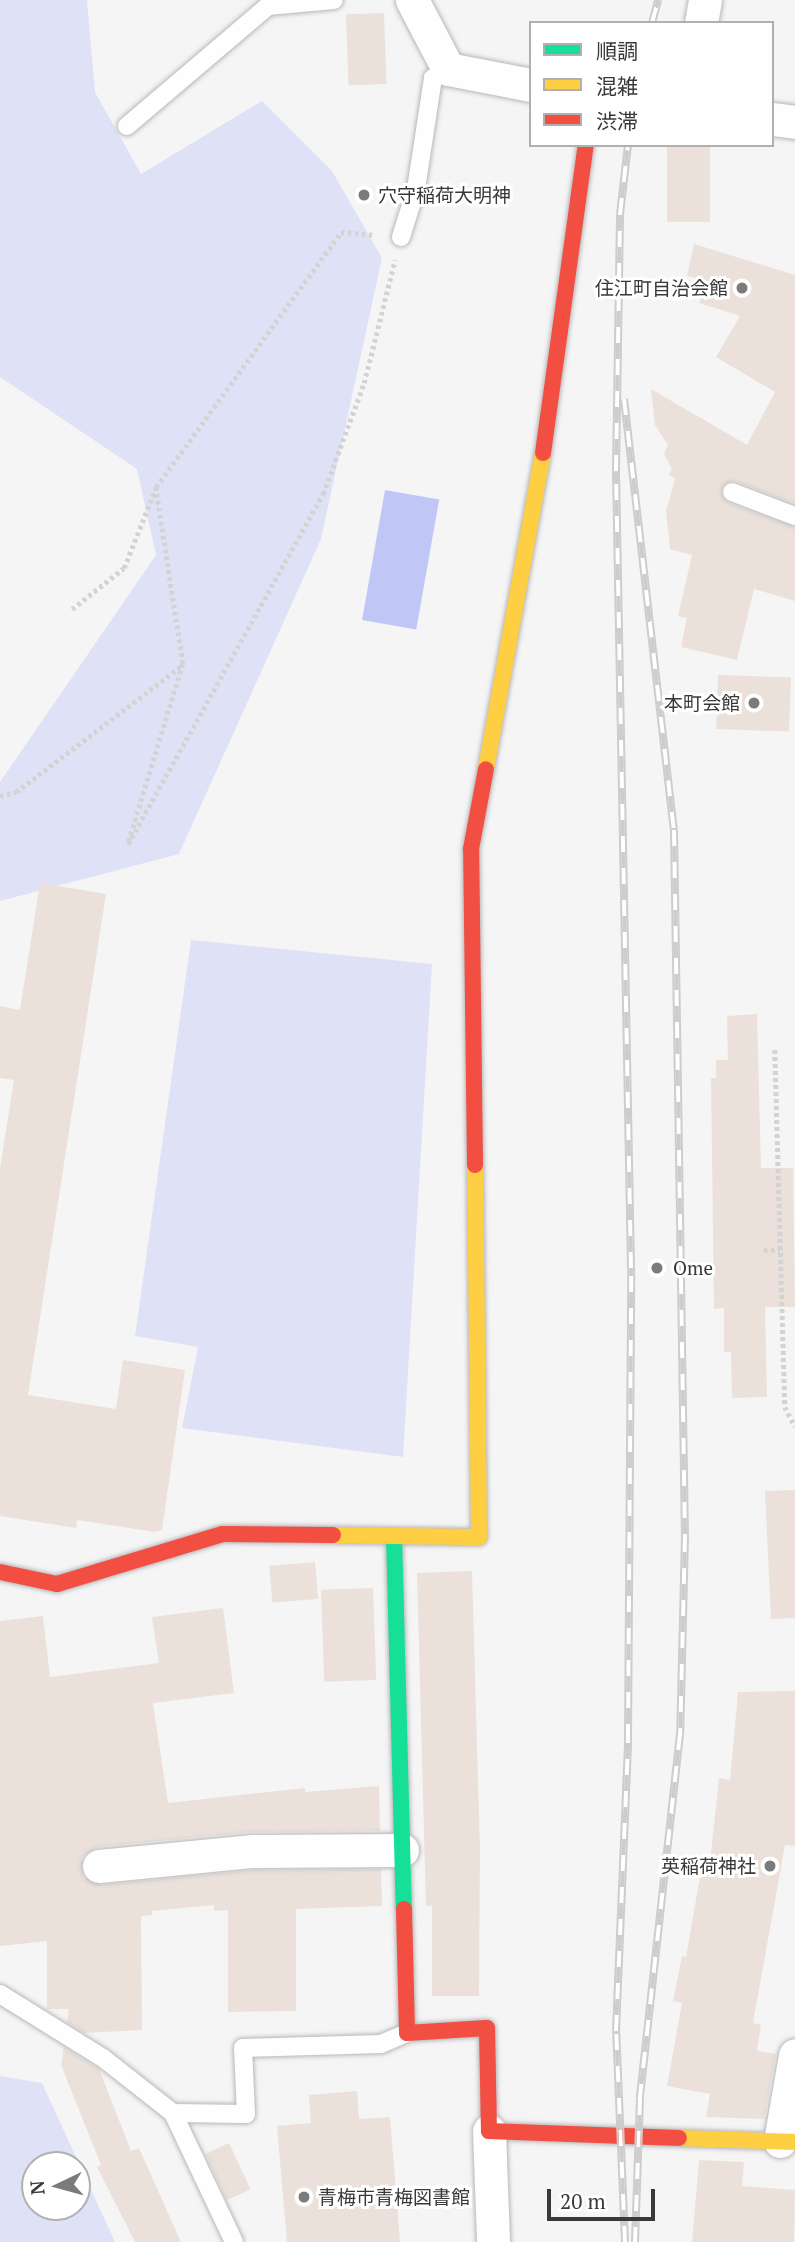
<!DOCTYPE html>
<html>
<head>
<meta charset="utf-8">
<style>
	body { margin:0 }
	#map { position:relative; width:795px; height:2242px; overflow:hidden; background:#f5f5f6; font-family:"PT Serif","Noto Sans JP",serif }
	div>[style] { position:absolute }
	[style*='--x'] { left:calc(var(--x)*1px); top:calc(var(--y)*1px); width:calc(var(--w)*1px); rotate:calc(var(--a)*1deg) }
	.green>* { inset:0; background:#dfe2f6 }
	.water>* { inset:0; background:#c0c6f6; transform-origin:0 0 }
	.building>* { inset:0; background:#ebe1da; transform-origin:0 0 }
	.path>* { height:4.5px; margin-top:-2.25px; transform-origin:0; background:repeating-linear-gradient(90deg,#d3d3d4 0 3.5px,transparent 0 7px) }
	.roads { filter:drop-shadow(0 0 2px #b8b8ba) drop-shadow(0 0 2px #b8b8ba) }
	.lane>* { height:18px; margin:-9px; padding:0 9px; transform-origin:9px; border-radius:9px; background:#fefefe }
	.street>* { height:33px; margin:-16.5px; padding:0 16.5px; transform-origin:16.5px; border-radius:16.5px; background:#fefefe }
	.fast>* { height:16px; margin:-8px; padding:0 8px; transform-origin:8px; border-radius:8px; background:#16e098 }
	.slow>* { height:16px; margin:-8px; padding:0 8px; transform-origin:8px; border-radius:8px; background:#ffcf43 }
	.jam>* { height:16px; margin:-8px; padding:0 8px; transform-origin:8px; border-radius:8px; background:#f24e42 }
	.rail>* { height:8px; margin-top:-4px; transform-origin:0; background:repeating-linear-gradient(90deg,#fff 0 16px,#cdcdce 0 32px); box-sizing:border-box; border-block:2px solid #cdcdce }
	.dots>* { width:19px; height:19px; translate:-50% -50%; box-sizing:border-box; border:4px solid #fff; border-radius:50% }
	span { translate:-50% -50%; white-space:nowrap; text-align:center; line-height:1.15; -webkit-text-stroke:6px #fff; paint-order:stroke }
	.poi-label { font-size:19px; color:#39393a }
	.left { translate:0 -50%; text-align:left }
	.right { translate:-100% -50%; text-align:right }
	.legend { position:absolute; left:529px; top:21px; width:245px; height:126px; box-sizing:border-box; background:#fff; border:2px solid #b0b0b0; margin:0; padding:9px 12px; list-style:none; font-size:21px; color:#39393a }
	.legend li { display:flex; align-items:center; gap:14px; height:35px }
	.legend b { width:35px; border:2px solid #b0b0b0 }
	.north { position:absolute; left:21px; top:2151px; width:70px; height:70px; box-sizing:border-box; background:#fff; border:2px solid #b0b0b0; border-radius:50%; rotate:265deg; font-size:19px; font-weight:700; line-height:28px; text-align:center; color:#39393a }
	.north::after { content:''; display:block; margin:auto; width:24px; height:32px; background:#7b7b7c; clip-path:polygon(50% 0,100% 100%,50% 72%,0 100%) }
	.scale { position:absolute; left:547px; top:2189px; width:108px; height:32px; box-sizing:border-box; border:4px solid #39393a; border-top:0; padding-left:9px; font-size:21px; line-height:24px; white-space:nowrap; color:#39393a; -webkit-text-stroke:5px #fff; paint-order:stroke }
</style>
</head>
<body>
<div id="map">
	<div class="green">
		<div style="clip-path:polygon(0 0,87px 0,95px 92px,141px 174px,262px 101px,332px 171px,382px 258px,321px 539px,179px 854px,0 901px,0 782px,156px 555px,137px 469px,0 377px)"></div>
		<div style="clip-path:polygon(191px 940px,432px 964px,403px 1457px,182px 1428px,198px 1347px,135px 1336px)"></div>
		<div style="clip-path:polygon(evenodd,0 2076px,42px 2083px,115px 2242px,0 2242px,0 2076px,77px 2165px,77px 2207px,35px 2207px,35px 2165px,77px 2165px)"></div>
	</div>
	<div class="water">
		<div style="left:385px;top:490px;width:55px;height:132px;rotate:10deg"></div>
	</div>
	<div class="building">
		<div style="left:384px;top:13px;width:71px;height:38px;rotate:88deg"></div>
		<div style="left:667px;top:145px;width:43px;height:77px"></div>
		<div style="clip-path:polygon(694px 244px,795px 275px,795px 504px,735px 481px,724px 484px,721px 493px,728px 503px,795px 527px,795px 601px,754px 589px,737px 660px,681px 647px,687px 618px,678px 616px,692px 555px,670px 549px,666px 511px,675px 479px,669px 475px,672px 469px,664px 454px,668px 445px,655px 425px,651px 389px,747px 445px,775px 392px,716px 357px,740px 316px,699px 303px,706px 280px,687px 276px)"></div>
		<div style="left:718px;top:675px;width:73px;height:54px;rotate:2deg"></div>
		<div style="clip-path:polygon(40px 883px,106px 894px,28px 1395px,116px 1409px,123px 1360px,185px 1370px,162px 1530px,155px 1532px,77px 1520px,76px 1528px,0 1516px,0 1168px,14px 1080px,0 1078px,0 1006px,20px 1010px)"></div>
		<div style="clip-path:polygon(757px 1014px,761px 1168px,793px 1168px,795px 1307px,765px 1307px,767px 1397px,732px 1398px,731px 1352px,724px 1352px,724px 1308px,714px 1309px,711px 1078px,716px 1078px,716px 1060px,728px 1060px,727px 1016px)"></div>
		<div style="clip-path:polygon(795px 1490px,795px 1618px,771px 1619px,765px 1491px)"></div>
		<div style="left:315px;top:1562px;width:37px;height:46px;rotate:85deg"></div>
		<div style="clip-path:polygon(472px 1571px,480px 1849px,479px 1996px,432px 1996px,432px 1906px,426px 1906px,417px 1573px)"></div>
		<div style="left:373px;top:1588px;width:92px;height:52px;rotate:88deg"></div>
		<div style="clip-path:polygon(223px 1608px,234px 1693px,153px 1703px,168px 1803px,305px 1788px,305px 1792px,379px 1786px,380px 1831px,251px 1832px,97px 1847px,82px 1857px,83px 1877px,101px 1885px,254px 1870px,381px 1869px,382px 1906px,296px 1909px,296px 2011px,228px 2012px,228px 1910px,214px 1911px,214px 1905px,152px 1911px,152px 1915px,141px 1916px,142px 2030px,84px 2033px,67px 2022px,69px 2009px,47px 2009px,47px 1941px,0 1946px,0 1621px,43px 1616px,50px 1677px,159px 1663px,152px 1617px)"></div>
		<div style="clip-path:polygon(795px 1691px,795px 1846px,785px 1845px,753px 2023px,761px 2025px,757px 2051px,776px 2054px,764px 2119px,706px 2117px,710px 2094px,667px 2086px,682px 2003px,673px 2001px,682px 1956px,686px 1957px,701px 1871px,709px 1872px,719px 1778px,730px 1780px,738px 1692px)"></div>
		<div style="clip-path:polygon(64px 2047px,99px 2069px,131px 2151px,139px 2148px,181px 2242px,135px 2242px,97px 2167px,101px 2165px,61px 2065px)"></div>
		<div style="clip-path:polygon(357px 2091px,359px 2119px,390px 2117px,400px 2242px,287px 2242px,277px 2126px,311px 2123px,309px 2095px)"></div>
		<div style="left:229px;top:2143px;width:51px;height:26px;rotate:65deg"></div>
		<div style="clip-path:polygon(699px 2160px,744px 2162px,742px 2186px,795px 2190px,794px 2242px,692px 2242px)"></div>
	</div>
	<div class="path">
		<div style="--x:156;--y:487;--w:315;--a:-54"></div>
		<div style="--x:341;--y:232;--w:34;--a:5"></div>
		<div style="--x:72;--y:609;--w:66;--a:-38.3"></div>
		<div style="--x:124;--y:568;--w:87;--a:-68.4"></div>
		<div style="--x:156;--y:487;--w:179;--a:81.3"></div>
		<div style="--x:183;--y:664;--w:188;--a:107"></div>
		<div style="--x:128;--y:844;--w:401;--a:-60.9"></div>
		<div style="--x:323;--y:494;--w:118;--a:-69.7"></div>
		<div style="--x:364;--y:383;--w:127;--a:-75.9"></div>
		<div style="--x:0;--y:796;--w:16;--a:-14"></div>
		<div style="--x:16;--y:792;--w:210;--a:-37.3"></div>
		<div style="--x:775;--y:1050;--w:357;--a:88.4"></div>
		<div style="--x:785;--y:1407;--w:22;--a:63"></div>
		<div style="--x:764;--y:1250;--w:16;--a:-4"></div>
	</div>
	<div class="roads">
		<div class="lane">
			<div style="--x:127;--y:126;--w:185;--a:-40.4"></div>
			<div style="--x:268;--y:6;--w:66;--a:-5.2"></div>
			<div style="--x:401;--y:237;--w:50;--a:-72.6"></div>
			<div style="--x:416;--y:189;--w:112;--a:-81.3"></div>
			<div style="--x:433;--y:78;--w:17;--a:-31"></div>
			<div style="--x:732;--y:492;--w:67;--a:20.9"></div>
			<div style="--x:0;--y:1994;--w:121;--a:31.9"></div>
			<div style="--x:103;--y:2058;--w:89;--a:38.2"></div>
			<div style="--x:173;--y:2113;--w:73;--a:0.8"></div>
			<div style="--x:246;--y:2114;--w:66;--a:-92.6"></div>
			<div style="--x:243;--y:2048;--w:138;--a:-1.7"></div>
			<div style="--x:381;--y:2044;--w:28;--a:-23"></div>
			<div style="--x:173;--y:2113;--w:143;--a:64.7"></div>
		</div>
		<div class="street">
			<div style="--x:412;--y:0;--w:78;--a:62.4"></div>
			<div style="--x:448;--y:69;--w:85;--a:10.9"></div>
			<div style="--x:701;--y:23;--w:23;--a:-80"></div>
			<div style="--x:772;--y:119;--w:23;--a:7"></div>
			<div style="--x:99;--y:1866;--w:155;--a:-5.6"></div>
			<div style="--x:253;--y:1851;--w:149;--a:-0.4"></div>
			<div style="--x:489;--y:2131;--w:111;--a:87.9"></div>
			<div style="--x:780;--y:2141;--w:87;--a:-80.1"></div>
		</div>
		<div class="fast">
			<div style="--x:394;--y:1536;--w:373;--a:88.5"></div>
		</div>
		<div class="slow">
			<div style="--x:486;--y:769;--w:321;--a:-79.8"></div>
			<div style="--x:333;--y:1535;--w:146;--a:0.8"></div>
			<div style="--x:479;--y:1537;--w:372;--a:-90.6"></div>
			<div style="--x:679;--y:2138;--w:116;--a:2"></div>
		</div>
		<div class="jam">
			<div style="--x:543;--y:453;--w:311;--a:-82.1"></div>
			<div style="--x:475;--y:1165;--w:316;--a:-90.7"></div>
			<div style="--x:471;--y:849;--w:81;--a:-79.4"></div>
			<div style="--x:0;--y:1572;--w:58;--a:11.9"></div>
			<div style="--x:57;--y:1584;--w:173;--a:-16.8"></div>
			<div style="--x:223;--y:1534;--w:110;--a:0.5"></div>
			<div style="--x:404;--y:1909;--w:124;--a:88.6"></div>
			<div style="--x:407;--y:2033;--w:80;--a:-3.6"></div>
			<div style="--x:487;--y:2028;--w:103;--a:88.9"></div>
			<div style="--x:489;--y:2131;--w:190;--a:2.1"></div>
		</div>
	</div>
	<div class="rail">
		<div style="--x:652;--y:23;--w:24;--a:-75"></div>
		<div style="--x:624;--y:399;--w:434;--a:83.4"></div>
		<div style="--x:674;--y:830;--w:706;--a:89.11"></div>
		<div style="--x:685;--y:1536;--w:198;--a:91.4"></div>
		<div style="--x:680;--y:1734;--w:367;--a:96.3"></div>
		<div style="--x:640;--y:2099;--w:143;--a:92"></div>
		<div style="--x:625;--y:2242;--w:211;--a:-92.4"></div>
		<div style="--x:616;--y:2031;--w:291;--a:-87.6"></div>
		<div style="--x:628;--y:1740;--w:472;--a:-89.6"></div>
		<div style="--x:631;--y:1268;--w:797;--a:-91.08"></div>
		<div style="--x:616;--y:471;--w:257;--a:-89.1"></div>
		<div style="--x:620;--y:214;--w:69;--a:-83.4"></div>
	</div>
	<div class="dots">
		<div style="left:364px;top:195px;background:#7b7b7c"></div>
		<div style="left:742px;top:288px;background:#7b7b7c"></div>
		<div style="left:754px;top:703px;background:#7b7b7c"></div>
		<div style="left:657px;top:1268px;background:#7b7b7c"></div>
		<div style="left:770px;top:1866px;background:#7b7b7c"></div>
		<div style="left:304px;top:2197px;background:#7b7b7c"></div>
	</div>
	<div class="poi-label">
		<span class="left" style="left:378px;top:195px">穴守稲荷大明神</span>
		<span class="right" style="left:728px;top:288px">住江町自治会館</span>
		<span class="right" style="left:740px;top:703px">本町会館</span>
		<span class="left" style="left:673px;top:1268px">Ome</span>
		<span class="right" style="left:756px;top:1866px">英稲荷神社</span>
		<span class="left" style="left:318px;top:2197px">青梅市青梅図書館</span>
	</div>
	<ul class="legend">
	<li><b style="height:9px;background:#16e098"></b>順調</li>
	<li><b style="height:9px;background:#ffcf43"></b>混雑</li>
	<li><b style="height:9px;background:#f24e42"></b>渋滞</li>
	</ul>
	<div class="north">N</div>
	<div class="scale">20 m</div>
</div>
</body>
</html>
